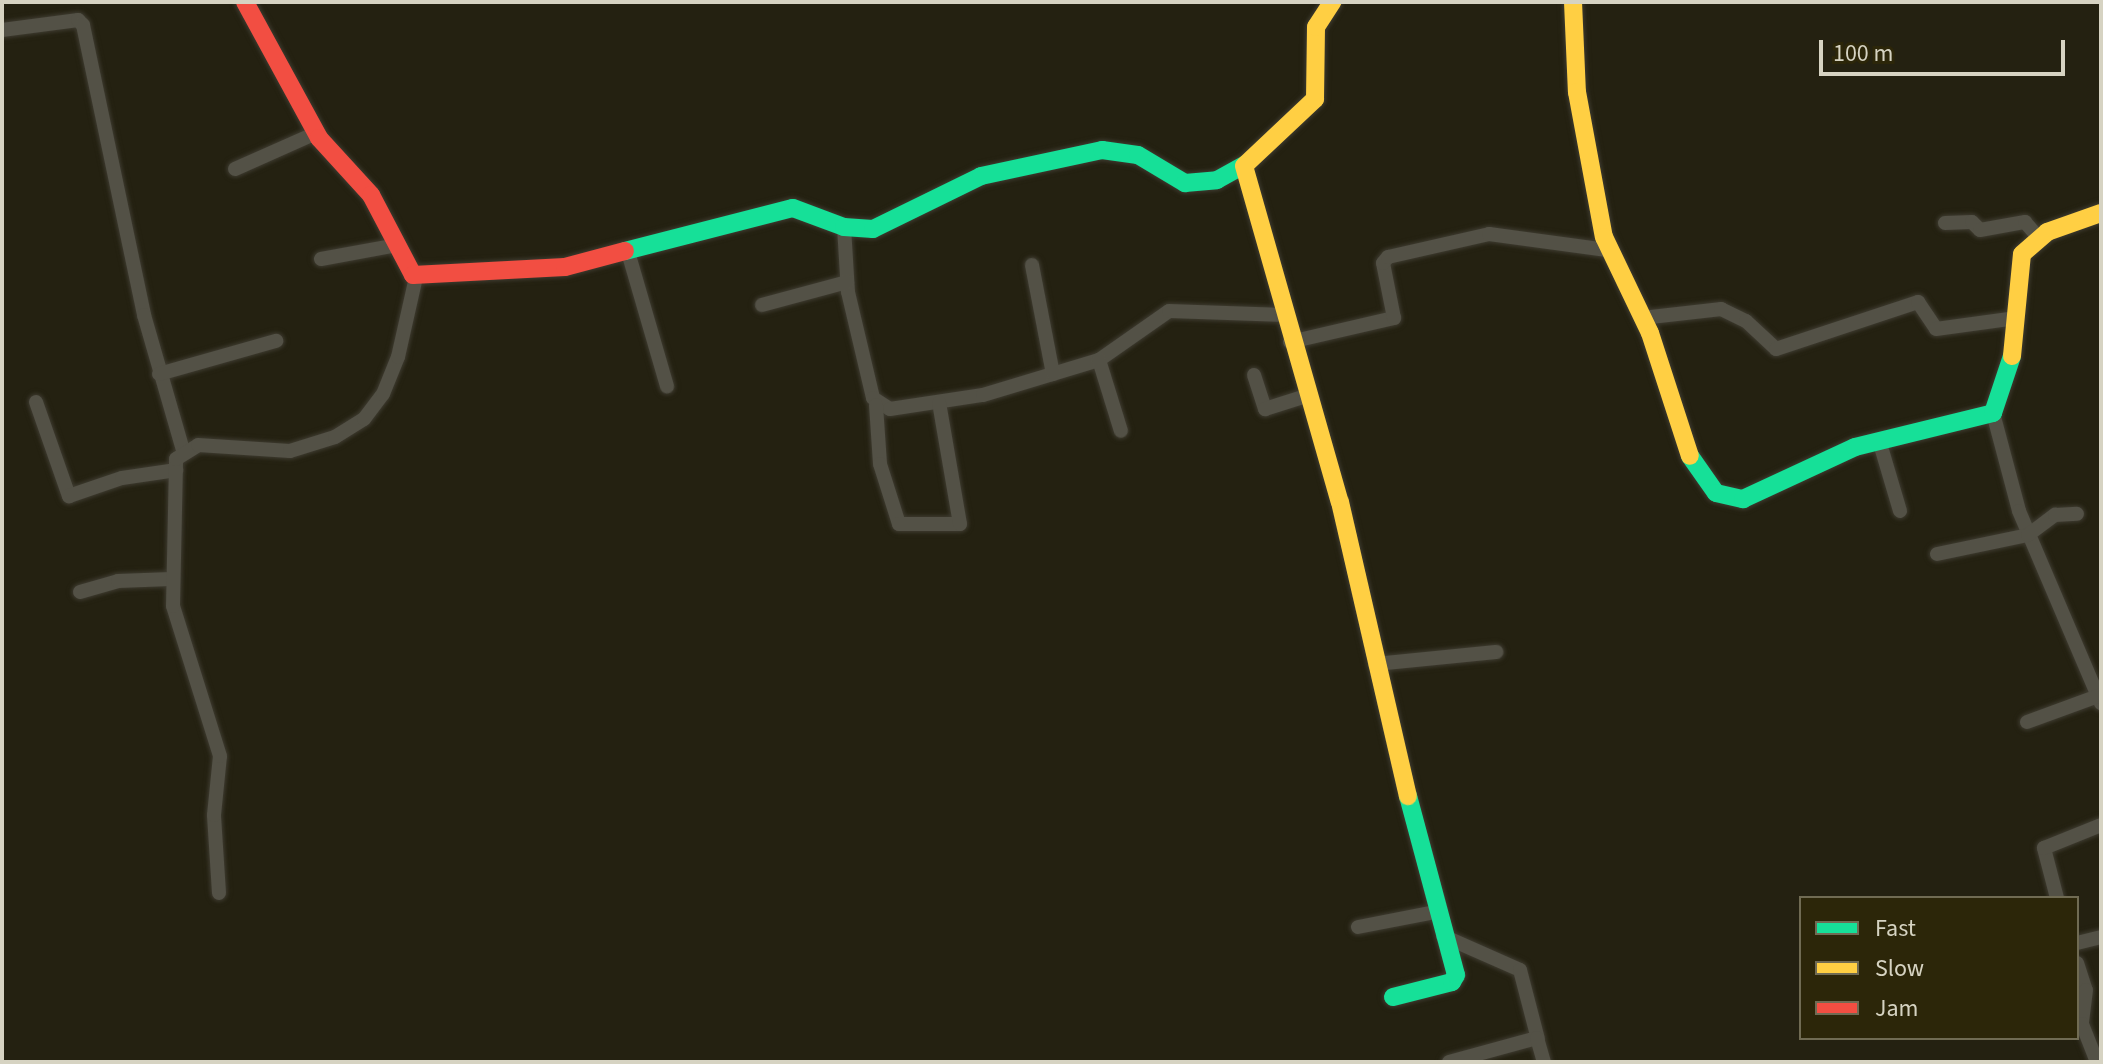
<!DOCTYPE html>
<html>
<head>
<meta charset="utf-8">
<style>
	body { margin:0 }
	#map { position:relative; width:2103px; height:1064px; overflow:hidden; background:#242111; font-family:"Source Sans 3",sans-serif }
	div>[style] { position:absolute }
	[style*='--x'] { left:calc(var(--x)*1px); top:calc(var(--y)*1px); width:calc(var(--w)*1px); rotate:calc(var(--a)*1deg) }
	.roads { filter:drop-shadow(0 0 2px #3e3b30) drop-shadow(0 0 2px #3e3b30) }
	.street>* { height:14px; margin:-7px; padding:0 7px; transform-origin:7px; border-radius:7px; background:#535146 }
	.fast>* { height:18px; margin:-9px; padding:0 9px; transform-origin:9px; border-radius:9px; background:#16e098 }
	.slow>* { height:18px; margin:-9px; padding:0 9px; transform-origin:9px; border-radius:9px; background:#ffcf43 }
	.jam>* { height:18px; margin:-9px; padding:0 9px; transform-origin:9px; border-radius:9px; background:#f24e42 }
	span { translate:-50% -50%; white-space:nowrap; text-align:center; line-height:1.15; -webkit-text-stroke:8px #2c2609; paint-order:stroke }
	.frame { position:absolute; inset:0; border:4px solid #d6d3c2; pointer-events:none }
	.legend { position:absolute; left:1799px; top:896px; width:280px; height:144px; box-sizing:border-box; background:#2c2609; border:2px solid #706b53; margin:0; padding:10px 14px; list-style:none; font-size:24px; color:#d6d3c2 }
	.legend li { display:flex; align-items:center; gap:16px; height:40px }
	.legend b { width:40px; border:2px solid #706b53 }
	.scale { position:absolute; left:1819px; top:40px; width:246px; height:36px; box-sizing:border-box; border:4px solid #d6d3c2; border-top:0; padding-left:10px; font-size:24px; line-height:28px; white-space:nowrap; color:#d6d3c2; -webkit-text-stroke:6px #2c2609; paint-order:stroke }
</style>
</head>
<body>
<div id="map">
	<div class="roads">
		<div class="street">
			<div style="--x:2;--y:30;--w:77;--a:-7.5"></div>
			<div style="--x:78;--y:20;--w:7;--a:45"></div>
			<div style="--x:83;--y:25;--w:296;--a:78.1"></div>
			<div style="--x:144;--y:315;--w:141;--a:73.9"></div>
			<div style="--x:235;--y:169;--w:89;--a:-24"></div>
			<div style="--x:1945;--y:223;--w:27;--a:-2"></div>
			<div style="--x:1972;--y:222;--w:11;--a:45"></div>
			<div style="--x:1980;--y:230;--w:46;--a:-10.1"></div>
			<div style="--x:2025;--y:222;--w:21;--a:49"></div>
			<div style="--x:844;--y:227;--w:65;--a:86.5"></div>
			<div style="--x:848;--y:292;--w:109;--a:76.7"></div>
			<div style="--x:873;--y:398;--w:20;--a:33"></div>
			<div style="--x:890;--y:409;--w:94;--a:-8.6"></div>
			<div style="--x:983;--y:395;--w:121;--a:-16.8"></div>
			<div style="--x:1099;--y:360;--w:85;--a:-35"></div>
			<div style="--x:1169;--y:311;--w:116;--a:2"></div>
			<div style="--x:628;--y:252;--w:140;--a:73.8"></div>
			<div style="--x:321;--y:259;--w:77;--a:-10.4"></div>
			<div style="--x:1032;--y:265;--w:111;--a:79.1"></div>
			<div style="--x:762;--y:305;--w:88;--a:-15.1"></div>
			<div style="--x:1642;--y:318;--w:80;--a:-6.5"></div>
			<div style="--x:1721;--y:309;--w:28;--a:26"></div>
			<div style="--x:1746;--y:321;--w:41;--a:43"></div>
			<div style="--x:1776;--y:349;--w:150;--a:-18.3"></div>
			<div style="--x:1918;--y:302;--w:32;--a:56"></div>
			<div style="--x:1936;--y:329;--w:81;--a:-7.8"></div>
			<div style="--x:1290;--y:342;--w:107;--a:-13"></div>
			<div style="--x:1394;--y:318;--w:56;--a:-101.3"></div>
			<div style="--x:1383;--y:263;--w:8;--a:-50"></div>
			<div style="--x:1388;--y:257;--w:104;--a:-12.8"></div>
			<div style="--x:1489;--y:234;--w:119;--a:7.7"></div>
			<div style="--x:1099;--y:360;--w:74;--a:72.8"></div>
			<div style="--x:159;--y:374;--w:122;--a:-15.8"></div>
			<div style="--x:1254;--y:375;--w:36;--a:72"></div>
			<div style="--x:1265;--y:409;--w:43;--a:-17.6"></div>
			<div style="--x:36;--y:402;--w:100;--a:70.7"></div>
			<div style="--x:69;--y:496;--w:56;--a:-18.8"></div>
			<div style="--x:122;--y:478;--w:55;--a:-8.4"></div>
			<div style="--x:876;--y:405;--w:59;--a:86.1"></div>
			<div style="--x:880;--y:464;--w:63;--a:72.4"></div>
			<div style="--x:899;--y:524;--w:61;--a:0"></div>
			<div style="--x:960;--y:524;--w:123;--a:-99.8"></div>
			<div style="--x:1993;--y:413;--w:101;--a:75.1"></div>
			<div style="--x:2019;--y:511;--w:209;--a:66.9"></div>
			<div style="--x:1879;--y:440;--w:74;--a:73.5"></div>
			<div style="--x:1937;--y:554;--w:93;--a:-11.8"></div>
			<div style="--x:2028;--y:535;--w:34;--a:-37"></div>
			<div style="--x:2055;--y:515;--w:22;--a:-3"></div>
			<div style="--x:80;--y:592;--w:40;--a:-16"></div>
			<div style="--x:118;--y:581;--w:53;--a:-2.2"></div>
			<div style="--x:1375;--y:664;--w:122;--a:-5.7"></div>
			<div style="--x:2027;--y:722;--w:76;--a:-20.1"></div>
			<div style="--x:219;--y:893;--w:78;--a:-93.7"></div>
			<div style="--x:214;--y:815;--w:59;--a:-84.2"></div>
			<div style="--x:220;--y:756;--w:157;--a:-107.4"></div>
			<div style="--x:173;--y:606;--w:147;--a:-88.8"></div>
			<div style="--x:176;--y:459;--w:26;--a:-32"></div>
			<div style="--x:198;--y:445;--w:92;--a:3.7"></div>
			<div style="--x:290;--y:451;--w:47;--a:-17.3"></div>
			<div style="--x:335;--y:437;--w:34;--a:-32"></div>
			<div style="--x:364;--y:419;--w:31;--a:-53"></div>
			<div style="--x:383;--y:394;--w:40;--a:-68"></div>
			<div style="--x:398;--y:357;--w:82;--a:-77.3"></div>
			<div style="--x:2057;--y:898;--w:52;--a:-104.6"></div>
			<div style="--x:2044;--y:848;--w:61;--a:-22"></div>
			<div style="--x:1358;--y:927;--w:78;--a:-11"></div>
			<div style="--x:1443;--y:936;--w:84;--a:23.8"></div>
			<div style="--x:1520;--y:970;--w:71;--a:75.4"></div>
			<div style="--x:2077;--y:943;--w:25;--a:-14"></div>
			<div style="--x:2077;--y:963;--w:28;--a:72"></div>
			<div style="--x:2086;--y:990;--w:34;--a:97"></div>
			<div style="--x:2082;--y:1024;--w:41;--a:68.5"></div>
			<div style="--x:1449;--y:1062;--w:91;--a:-15.3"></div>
			<div style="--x:1537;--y:1038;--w:25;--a:74"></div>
		</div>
		<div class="fast">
			<div style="--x:625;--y:251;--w:173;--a:-14.4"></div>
			<div style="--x:793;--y:208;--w:54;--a:20.4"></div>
			<div style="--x:844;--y:227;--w:29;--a:4"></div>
			<div style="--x:873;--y:229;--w:120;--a:-26.1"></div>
			<div style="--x:981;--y:176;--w:124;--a:-12.1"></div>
			<div style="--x:1102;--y:150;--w:36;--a:8"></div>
			<div style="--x:1138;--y:155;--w:55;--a:30.8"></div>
			<div style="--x:1185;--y:183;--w:32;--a:-5"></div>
			<div style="--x:1217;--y:180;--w:33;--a:-29"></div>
			<div style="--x:1690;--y:456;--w:45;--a:54.9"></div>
			<div style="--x:1716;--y:493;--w:28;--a:13"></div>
			<div style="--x:1743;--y:499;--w:123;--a:-24.9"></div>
			<div style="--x:1855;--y:447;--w:142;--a:-13.8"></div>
			<div style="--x:1993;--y:413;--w:60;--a:-71.6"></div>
			<div style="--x:1393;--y:997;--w:61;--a:-14.3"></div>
			<div style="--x:1452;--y:982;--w:8;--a:-60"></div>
			<div style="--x:1456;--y:975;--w:185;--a:-105"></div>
		</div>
		<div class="slow">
			<div style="--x:1573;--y:2;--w:90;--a:87.5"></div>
			<div style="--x:1577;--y:92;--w:147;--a:79.5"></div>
			<div style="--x:1604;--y:237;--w:106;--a:64.4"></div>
			<div style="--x:1650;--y:333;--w:129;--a:72"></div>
			<div style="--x:1246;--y:164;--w:95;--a:-43.3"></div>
			<div style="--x:1315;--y:99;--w:72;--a:-89.2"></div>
			<div style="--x:1316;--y:27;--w:30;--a:-57"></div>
			<div style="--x:1244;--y:166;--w:349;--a:74.1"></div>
			<div style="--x:1340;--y:502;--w:302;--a:77"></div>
			<div style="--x:2012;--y:356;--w:102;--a:-84.4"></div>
			<div style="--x:2022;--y:254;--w:33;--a:-41"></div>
			<div style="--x:2047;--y:232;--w:57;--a:-19.4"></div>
		</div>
		<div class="jam">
			<div style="--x:245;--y:2;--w:155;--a:61.4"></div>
			<div style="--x:319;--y:138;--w:77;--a:47.6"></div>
			<div style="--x:371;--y:195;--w:90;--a:62.3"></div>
			<div style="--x:413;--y:275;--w:152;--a:-3"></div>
			<div style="--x:565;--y:267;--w:62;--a:-14.9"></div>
		</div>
	</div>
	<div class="frame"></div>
	<ul class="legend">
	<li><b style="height:10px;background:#16e098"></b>Fast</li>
	<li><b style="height:10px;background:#ffcf43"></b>Slow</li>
	<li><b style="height:10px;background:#f24e42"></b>Jam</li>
	</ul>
	<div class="scale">100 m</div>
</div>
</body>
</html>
